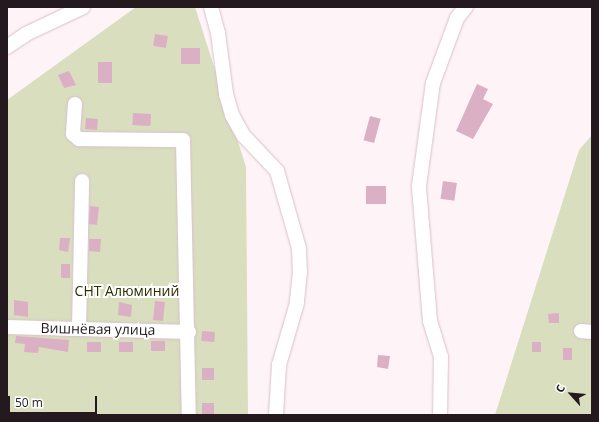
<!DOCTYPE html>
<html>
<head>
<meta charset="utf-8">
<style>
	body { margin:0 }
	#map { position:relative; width:599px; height:422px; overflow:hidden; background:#fef3f7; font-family:"Open Sans",sans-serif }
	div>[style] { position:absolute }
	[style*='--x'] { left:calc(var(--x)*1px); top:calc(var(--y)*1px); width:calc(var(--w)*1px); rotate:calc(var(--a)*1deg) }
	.green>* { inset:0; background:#d8debe }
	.building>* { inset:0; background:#dcb0c4; transform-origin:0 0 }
	.roads { filter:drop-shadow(0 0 1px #dac0cb) drop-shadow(0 0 1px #dac0cb) }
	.street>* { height:14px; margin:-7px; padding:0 7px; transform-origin:7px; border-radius:7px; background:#fff }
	span { translate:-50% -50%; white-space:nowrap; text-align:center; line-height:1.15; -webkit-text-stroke:4px #fff; paint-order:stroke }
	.park-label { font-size:14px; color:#2a2f00 }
	.street-label { font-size:14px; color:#23191e }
	.frame { position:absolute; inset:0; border:8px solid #23191e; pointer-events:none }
	.north { position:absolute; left:551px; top:374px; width:40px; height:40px; -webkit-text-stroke:3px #fff; paint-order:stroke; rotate:297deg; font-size:11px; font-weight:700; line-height:16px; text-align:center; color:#23191e }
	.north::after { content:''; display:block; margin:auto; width:14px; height:18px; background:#23191e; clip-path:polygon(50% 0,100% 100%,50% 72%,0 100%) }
	.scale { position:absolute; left:8px; top:396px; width:89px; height:18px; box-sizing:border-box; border:2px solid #23191e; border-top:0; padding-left:5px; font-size:12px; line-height:14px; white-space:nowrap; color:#23191e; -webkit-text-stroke:3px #fff; paint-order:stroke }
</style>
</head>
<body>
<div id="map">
	<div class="green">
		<div style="clip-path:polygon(136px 7px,195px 7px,246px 167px,248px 415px,7px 415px,7px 100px)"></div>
		<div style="clip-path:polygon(592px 135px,592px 415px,495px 415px,579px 150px)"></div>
	</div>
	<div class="building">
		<div style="left:155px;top:34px;width:13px;height:12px;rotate:9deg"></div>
		<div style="left:181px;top:48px;width:19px;height:16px"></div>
		<div style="left:98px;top:62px;width:14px;height:21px"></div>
		<div style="clip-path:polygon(69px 71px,76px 85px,64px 88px,58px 75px)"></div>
		<div style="clip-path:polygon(477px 84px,488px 89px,483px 99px,493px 104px,473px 139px,456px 131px)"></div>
		<div style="left:133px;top:113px;width:18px;height:12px;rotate:3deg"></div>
		<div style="left:370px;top:116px;width:11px;height:25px;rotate:15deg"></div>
		<div style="left:86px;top:118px;width:12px;height:11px;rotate:5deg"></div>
		<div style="left:443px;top:181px;width:14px;height:18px;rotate:8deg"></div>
		<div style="left:366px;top:186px;width:20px;height:18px"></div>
		<div style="left:90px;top:206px;width:9px;height:18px;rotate:6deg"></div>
		<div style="clip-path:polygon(60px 238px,70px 238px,68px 252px,59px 250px)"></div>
		<div style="clip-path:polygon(89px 239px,101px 239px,100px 252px,89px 251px)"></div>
		<div style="left:61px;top:264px;width:9px;height:14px"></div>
		<div style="clip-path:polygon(14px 300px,28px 302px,28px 317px,14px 315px)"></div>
		<div style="left:155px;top:301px;width:10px;height:19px;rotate:6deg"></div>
		<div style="clip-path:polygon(119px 302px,132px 305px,131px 317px,118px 315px)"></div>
		<div style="clip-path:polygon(559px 313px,559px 323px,549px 323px,548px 314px)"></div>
		<div style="left:202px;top:331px;width:13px;height:10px;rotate:4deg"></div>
		<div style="clip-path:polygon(16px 336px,69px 340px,68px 352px,39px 347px,38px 353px,24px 352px,25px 344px,15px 343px)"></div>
		<div style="left:151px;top:341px;width:14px;height:10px"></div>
		<div style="left:87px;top:342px;width:14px;height:10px"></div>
		<div style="left:119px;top:342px;width:14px;height:10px"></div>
		<div style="left:532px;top:342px;width:9px;height:10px"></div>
		<div style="left:563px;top:348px;width:9px;height:12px"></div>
		<div style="clip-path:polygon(378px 355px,390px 356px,388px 369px,377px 367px)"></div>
		<div style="left:202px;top:368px;width:12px;height:12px"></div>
		<div style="left:202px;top:403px;width:12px;height:12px"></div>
	</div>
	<div class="roads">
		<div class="street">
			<div style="--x:211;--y:7;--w:27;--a:75"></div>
			<div style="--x:218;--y:33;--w:62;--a:82.5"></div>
			<div style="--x:226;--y:94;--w:22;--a:74"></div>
			<div style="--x:232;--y:115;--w:23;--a:61"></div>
			<div style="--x:243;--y:135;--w:50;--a:46.6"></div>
			<div style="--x:277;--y:171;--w:80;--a:74.1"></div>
			<div style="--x:299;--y:248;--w:24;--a:88"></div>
			<div style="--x:300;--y:272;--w:31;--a:96"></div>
			<div style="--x:297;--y:303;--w:65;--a:106.2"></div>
			<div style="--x:279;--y:365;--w:50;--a:93.4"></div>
			<div style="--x:7;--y:47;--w:23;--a:-34"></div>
			<div style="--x:26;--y:34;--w:63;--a:-25.3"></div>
			<div style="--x:75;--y:104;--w:30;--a:94"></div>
			<div style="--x:73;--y:134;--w:8;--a:40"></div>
			<div style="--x:79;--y:139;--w:104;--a:0.6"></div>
			<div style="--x:183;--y:140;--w:275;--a:88.8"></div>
			<div style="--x:7;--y:327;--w:182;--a:1.6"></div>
			<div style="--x:79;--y:329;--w:148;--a:-88.8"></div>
			<div style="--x:581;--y:331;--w:11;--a:5"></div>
			<div style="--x:440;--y:415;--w:58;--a:-89"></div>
			<div style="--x:441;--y:357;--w:38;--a:-107"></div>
			<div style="--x:430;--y:321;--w:135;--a:-94.7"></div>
			<div style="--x:419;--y:186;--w:104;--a:-82.3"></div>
			<div style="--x:433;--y:83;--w:69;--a:-69.7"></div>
			<div style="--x:457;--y:18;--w:14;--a:-51"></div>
		</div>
	</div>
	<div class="park-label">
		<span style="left:127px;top:291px">СНТ Алюминий</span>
	</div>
	<div class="street-label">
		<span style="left:98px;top:329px;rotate:1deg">Вишнёвая улица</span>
	</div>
	<div class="frame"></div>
	<div class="north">С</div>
	<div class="scale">50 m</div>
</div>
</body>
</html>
